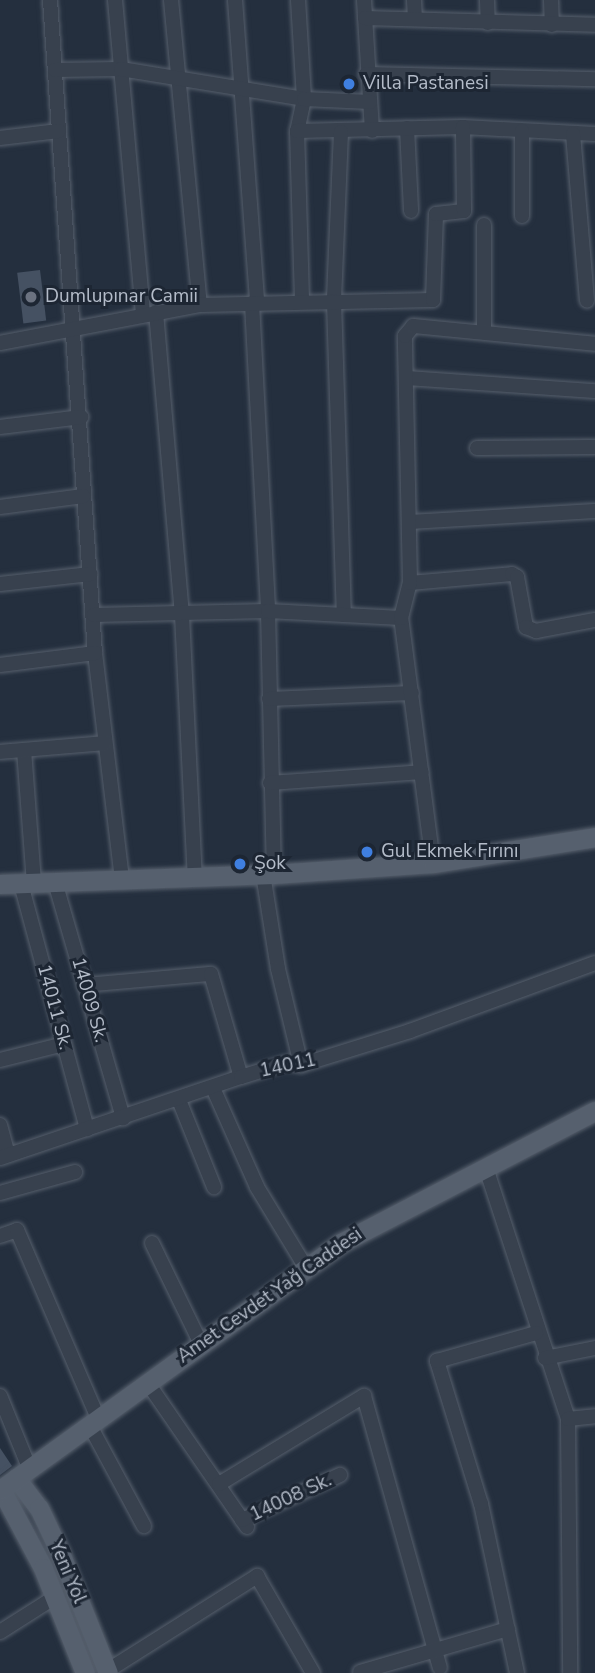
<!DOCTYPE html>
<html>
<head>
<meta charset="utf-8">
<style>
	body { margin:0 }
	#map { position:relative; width:595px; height:1673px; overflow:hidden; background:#242f3e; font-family:"Nunito Sans",sans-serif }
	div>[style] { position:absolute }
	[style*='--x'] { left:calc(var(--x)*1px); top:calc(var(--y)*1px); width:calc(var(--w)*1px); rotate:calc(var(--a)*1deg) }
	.building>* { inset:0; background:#455162; transform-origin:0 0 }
	.roads { filter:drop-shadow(0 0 2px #565f6c) drop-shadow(0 0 2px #565f6c) }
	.minor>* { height:14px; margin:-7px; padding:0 7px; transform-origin:7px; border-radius:7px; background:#38414e }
	.major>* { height:19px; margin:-9.5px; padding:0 9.5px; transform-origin:9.5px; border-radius:9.5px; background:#56606e }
	.dots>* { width:19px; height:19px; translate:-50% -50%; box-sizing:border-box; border:4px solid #1d2633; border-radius:50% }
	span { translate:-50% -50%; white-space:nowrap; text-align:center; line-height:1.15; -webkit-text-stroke:6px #1d2633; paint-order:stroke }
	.poi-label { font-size:19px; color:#b4bcc9 }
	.left { translate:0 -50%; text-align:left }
	.street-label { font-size:19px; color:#b4bcc9 }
</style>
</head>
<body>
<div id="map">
	<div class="building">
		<div style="left:40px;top:270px;width:51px;height:23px;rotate:83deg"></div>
		<div style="clip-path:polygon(0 1448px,12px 1466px,0 1475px)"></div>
	</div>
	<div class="roads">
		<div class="minor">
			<div style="--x:50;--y:0;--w:655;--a:86.06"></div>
			<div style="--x:95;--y:653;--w:229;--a:83.2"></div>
			<div style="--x:115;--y:0;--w:315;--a:84.9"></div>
			<div style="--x:171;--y:0;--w:306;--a:84.6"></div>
			<div style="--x:235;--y:0;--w:304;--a:85.8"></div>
			<div style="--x:298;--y:0;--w:99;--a:86.5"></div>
			<div style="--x:304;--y:99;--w:33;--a:102"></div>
			<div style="--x:297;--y:131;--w:170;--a:88.3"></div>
			<div style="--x:364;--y:0;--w:131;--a:86.5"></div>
			<div style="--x:414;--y:0;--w:18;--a:87"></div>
			<div style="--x:487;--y:0;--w:23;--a:88"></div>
			<div style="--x:551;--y:0;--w:25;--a:88"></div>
			<div style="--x:365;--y:18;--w:230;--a:1.7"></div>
			<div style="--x:55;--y:70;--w:66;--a:-0.9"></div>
			<div style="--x:121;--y:69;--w:185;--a:9.3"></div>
			<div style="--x:304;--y:99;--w:66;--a:2.6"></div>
			<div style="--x:366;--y:74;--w:229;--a:1.3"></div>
			<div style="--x:407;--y:128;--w:83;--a:87.2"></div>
			<div style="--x:297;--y:131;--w:166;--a:-1.4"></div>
			<div style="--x:463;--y:127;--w:132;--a:3"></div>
			<div style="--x:522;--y:131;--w:85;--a:90"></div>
			<div style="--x:341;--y:132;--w:169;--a:92.4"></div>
			<div style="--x:334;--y:301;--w:314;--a:88.2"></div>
			<div style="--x:573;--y:134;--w:167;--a:85.2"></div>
			<div style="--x:0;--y:138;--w:59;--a:-6.8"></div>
			<div style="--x:484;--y:225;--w:106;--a:90"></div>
			<div style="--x:252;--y:303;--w:308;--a:87"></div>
			<div style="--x:268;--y:611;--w:263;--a:88.7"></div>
			<div style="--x:156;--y:312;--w:304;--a:85.1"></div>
			<div style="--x:182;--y:615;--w:263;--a:87.2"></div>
			<div style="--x:0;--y:343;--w:204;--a:-10.8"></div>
			<div style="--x:200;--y:305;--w:233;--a:-1.2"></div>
			<div style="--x:433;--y:300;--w:86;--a:-88"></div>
			<div style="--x:436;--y:214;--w:28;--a:-6"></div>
			<div style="--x:464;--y:211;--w:84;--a:-90.7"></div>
			<div style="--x:407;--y:378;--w:188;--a:4"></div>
			<div style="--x:0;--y:427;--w:82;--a:-7"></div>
			<div style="--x:477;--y:448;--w:118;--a:-0.5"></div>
			<div style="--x:0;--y:507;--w:84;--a:-7.5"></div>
			<div style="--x:410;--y:522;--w:185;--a:-3.4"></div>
			<div style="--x:410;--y:583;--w:102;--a:-5"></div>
			<div style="--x:512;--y:574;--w:6;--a:31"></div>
			<div style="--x:517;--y:577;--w:51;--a:79.8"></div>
			<div style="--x:526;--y:627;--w:11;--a:22"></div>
			<div style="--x:536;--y:631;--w:60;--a:-10.6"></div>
			<div style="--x:0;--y:584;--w:91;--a:-6.3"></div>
			<div style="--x:94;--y:615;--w:174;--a:-1.3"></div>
			<div style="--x:268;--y:611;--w:133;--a:3"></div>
			<div style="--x:0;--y:665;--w:96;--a:-7.2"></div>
			<div style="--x:269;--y:699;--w:143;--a:-2.4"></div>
			<div style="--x:24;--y:750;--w:133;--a:85.7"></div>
			<div style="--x:0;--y:752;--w:105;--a:-4.9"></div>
			<div style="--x:270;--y:783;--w:152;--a:-4.1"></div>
			<div style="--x:433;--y:863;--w:247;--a:-97.4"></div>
			<div style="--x:401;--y:618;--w:36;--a:-76"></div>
			<div style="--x:410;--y:583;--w:247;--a:-91.2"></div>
			<div style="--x:405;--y:336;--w:13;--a:-51"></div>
			<div style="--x:413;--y:326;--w:183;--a:5.6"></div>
			<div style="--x:263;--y:874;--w:96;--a:81"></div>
			<div style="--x:278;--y:969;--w:99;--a:76.5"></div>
			<div style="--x:55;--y:882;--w:246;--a:73.9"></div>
			<div style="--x:21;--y:884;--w:254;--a:74.9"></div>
			<div style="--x:84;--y:985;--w:127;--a:-5"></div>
			<div style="--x:211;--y:974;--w:107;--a:73.8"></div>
			<div style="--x:0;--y:1060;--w:66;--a:-14"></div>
			<div style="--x:213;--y:1088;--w:108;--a:66"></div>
			<div style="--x:257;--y:1187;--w:95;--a:58.8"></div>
			<div style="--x:179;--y:1100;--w:94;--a:68.1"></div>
			<div style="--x:0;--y:1125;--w:31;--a:75"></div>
			<div style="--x:0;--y:1158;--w:254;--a:-18.6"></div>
			<div style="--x:241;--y:1077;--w:47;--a:-17.3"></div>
			<div style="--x:286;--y:1063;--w:15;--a:8"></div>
			<div style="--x:301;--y:1065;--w:114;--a:-17.3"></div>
			<div style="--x:410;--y:1031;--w:197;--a:-20.2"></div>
			<div style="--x:486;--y:1168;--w:264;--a:71.9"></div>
			<div style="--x:568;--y:1419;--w:254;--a:89.5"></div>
			<div style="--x:0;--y:1193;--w:78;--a:-15.6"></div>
			<div style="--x:0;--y:1236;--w:18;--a:-19"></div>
			<div style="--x:17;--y:1230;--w:205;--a:66.7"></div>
			<div style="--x:152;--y:1243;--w:112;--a:64.1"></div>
			<div style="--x:545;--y:1358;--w:51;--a:-11.3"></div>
			<div style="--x:147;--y:1382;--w:176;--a:55.4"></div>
			<div style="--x:0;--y:1396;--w:77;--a:67.8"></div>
			<div style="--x:568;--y:1419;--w:27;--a:-6"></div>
			<div style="--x:89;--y:1424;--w:116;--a:61.7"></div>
			<div style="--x:219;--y:1484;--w:170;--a:-31.3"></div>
			<div style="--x:364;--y:1396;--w:282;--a:74.4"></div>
			<div style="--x:242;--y:1520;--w:108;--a:-24.7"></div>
			<div style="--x:0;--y:1632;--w:65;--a:-32.5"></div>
			<div style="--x:107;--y:1671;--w:178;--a:-32.3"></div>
			<div style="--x:257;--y:1576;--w:112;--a:60"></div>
			<div style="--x:360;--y:1672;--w:154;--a:-16.2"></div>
			<div style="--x:517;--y:1673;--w:173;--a:-102"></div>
			<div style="--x:481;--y:1504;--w:150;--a:-107.1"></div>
			<div style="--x:437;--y:1361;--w:103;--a:-15.8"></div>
		</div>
		<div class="major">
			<div style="--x:0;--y:884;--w:274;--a:-2.1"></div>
			<div style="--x:274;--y:874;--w:159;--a:-4"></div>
			<div style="--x:433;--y:863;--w:164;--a:-9.1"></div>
			<div style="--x:16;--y:1478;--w:38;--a:53"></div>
			<div style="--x:39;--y:1508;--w:52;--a:64.9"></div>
			<div style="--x:61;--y:1555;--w:127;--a:68.3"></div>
			<div style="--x:1;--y:1489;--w:89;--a:62"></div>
			<div style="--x:43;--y:1568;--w:113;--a:68.2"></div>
			<div style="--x:0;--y:1490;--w:421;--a:-35.9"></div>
			<div style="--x:341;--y:1243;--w:286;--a:-27.5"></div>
		</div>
	</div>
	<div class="dots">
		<div style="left:349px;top:84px;background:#3f7fe0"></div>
		<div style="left:31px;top:297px;background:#6b7280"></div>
		<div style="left:367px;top:852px;background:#3f7fe0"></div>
		<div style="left:240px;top:864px;background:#3f7fe0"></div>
	</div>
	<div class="poi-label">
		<span class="left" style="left:363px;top:84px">Villa Pastanesi</span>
		<span class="left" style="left:45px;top:297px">Dumlupınar Camii</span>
		<span class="left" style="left:381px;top:852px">Gul Ekmek Fırını</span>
		<span class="left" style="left:254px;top:864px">Şok</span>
	</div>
	<div class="street-label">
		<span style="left:89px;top:1000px;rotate:74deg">14009 Sk.</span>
		<span style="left:54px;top:1007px;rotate:75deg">14011 Sk.</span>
		<span style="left:288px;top:1066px;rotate:-12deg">14011</span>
		<span style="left:270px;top:1296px;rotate:-35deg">Amet Cevdet Yağ Caddesi</span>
		<span style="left:291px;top:1498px;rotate:-25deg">14008 Sk.</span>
		<span style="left:67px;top:1572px;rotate:67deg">Yeni Yol</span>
	</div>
</div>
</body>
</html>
